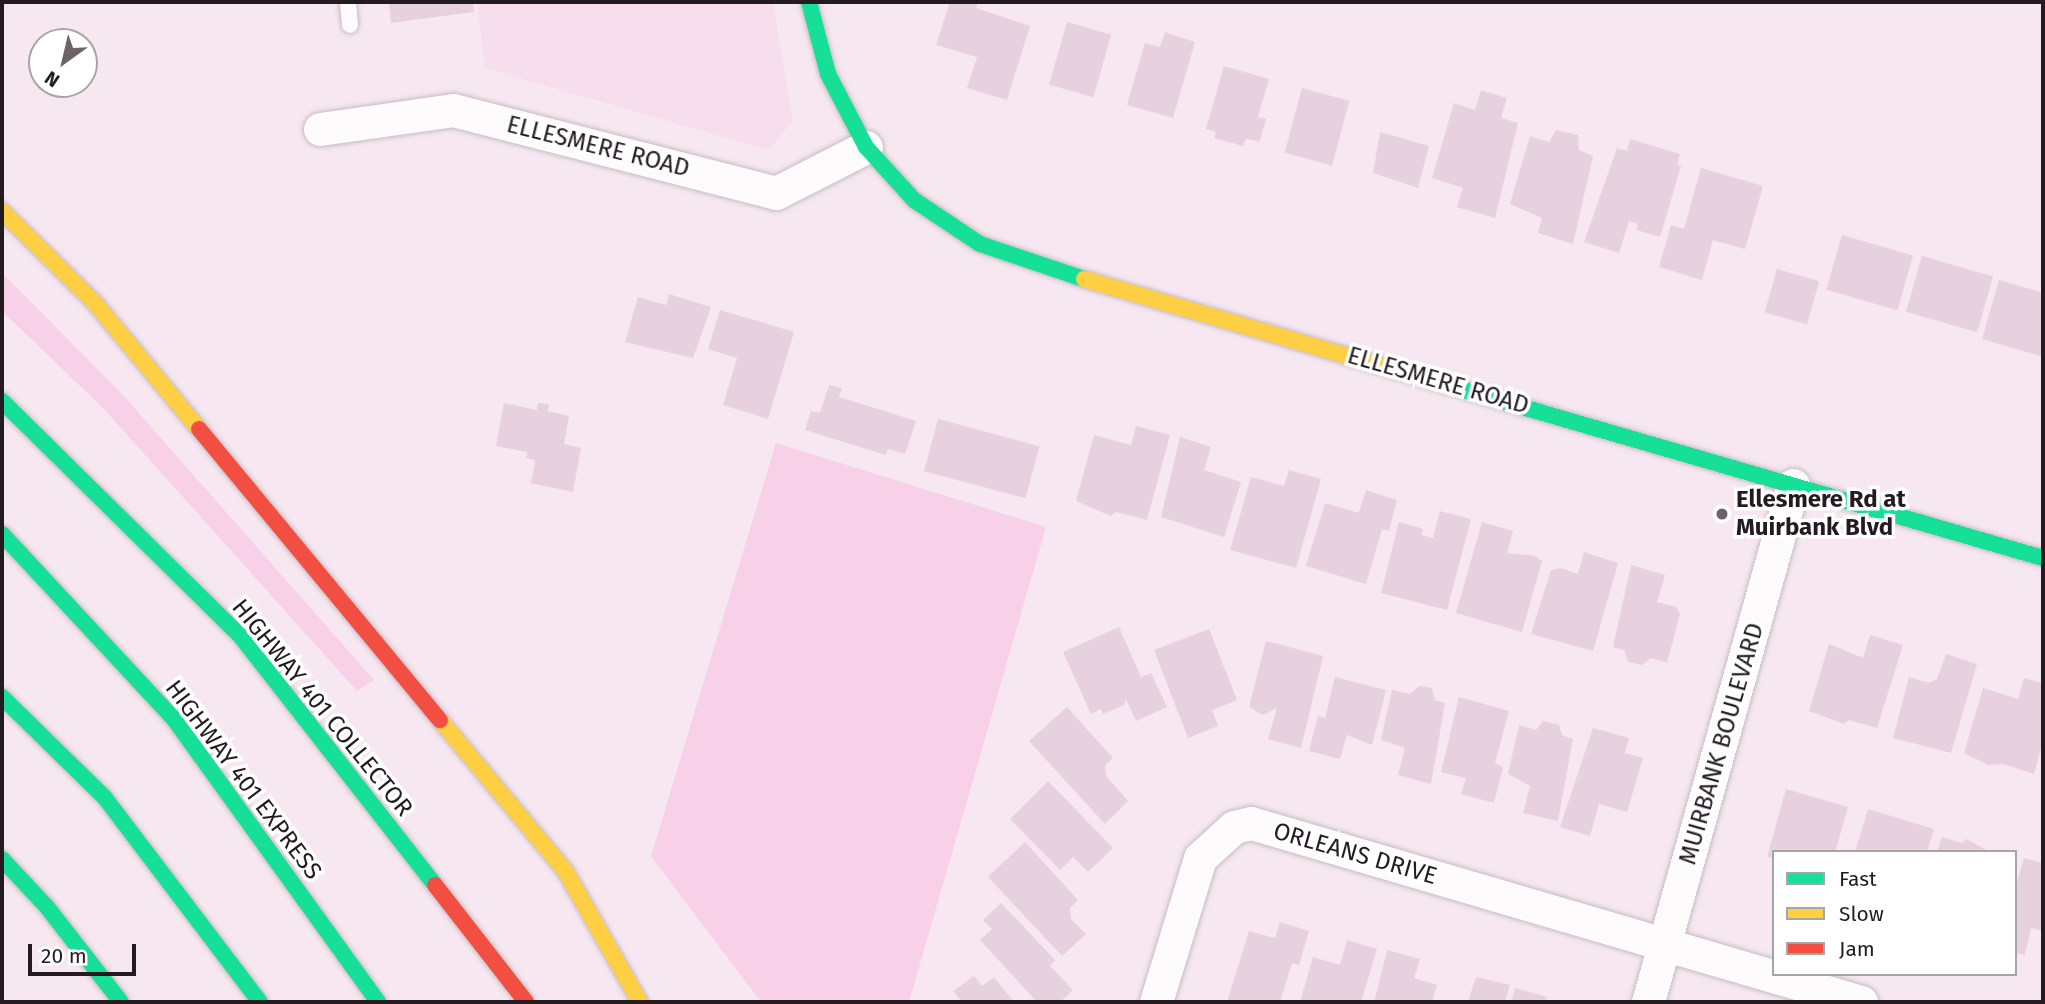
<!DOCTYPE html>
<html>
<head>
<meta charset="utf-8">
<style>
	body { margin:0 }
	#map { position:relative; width:2045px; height:1004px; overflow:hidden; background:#f6e7f0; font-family:"Fira Sans",sans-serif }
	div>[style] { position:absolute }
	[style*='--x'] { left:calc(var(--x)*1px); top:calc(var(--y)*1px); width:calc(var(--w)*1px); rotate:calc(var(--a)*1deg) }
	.built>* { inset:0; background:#f7deed }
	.green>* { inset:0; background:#f8d1e9 }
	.building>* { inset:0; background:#e8d1df; transform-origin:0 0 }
	.roads { filter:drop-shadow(0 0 2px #c7bcc2) drop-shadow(0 0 2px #c7bcc2) }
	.lane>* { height:16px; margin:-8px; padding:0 8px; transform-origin:8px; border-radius:8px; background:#fefbfd }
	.street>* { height:33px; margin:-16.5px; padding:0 16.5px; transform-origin:16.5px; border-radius:16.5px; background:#fefbfd }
	.fast>* { height:16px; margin:-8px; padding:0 8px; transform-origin:8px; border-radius:8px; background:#16e098 }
	.slow>* { height:16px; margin:-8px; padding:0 8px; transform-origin:8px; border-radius:8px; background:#ffcf43 }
	.jam>* { height:16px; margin:-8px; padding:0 8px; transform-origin:8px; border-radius:8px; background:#f24e42 }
	.dots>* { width:19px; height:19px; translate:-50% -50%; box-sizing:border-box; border:4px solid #fff; border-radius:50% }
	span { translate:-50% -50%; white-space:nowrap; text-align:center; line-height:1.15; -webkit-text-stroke:7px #fff; paint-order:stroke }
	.street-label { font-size:24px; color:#241b20 }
	.poi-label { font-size:24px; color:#241b20; font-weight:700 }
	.left { translate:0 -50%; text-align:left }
	.frame { position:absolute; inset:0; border:4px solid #241b20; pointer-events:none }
	.legend { position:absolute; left:1772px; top:850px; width:245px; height:126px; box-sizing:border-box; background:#fff; border:2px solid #a7a4a6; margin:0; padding:9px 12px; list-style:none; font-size:21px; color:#241b20 }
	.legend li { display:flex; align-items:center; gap:14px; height:35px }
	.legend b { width:35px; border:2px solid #a7a4a6 }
	.north { position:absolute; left:28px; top:28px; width:70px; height:70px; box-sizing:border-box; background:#fff; border:2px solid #a7a4a6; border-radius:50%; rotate:214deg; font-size:19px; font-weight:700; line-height:28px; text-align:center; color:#241b20 }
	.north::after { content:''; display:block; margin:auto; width:24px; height:32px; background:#6e6269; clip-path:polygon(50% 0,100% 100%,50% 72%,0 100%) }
	.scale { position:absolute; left:28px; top:944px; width:108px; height:32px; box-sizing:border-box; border:4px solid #241b20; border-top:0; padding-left:9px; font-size:21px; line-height:24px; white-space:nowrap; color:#241b20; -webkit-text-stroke:5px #fff; paint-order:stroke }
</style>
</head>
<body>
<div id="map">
	<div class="built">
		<div style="clip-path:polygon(477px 2px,773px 2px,793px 120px,768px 150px,485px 68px)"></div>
	</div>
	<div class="green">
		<div style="clip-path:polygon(2px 273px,122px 394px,374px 680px,357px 691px,103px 408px,2px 311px)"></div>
		<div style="clip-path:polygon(776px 443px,1046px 527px,909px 1002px,761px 1002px,651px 856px)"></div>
	</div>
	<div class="building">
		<div style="clip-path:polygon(389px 2px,473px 2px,474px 12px,391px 23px)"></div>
		<div style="clip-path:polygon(950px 2px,978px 2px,976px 8px,1030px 26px,1007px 100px,967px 88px,977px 57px,936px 45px)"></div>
		<div style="left:1067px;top:22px;width:46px;height:65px;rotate:16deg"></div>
		<div style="clip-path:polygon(1165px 32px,1195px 42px,1173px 118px,1127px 105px,1145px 43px,1160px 47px)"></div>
		<div style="clip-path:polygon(1224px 66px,1269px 79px,1258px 117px,1266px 119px,1260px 141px,1246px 139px,1243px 146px,1214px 138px,1216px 132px,1206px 129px)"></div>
		<div style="left:1302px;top:88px;width:49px;height:67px;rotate:15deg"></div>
		<div style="clip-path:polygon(1481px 90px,1507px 98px,1501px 118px,1518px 123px,1495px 218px,1457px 207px,1463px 188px,1432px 178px,1454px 103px,1475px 110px)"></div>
		<div style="clip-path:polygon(1556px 130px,1578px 135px,1579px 150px,1593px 156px,1573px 244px,1538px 233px,1542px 218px,1510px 204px,1530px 136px,1549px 142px)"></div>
		<div style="clip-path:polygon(1380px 132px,1429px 146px,1418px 188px,1373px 173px)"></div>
		<div style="clip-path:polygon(1630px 139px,1680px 154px,1677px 165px,1681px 166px,1660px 237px,1636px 230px,1638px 224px,1629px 221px,1619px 253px,1584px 242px,1617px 148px,1627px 151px)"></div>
		<div style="clip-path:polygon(1701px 168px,1763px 186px,1745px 249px,1713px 240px,1702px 280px,1659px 267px,1671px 225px,1684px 229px)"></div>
		<div style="left:1842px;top:235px;width:74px;height:57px;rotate:16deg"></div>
		<div style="left:1922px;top:256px;width:74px;height:58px;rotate:16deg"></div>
		<div style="left:1777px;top:269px;width:44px;height:45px;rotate:16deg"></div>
		<div style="clip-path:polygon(1999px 280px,2043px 293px,2043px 357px,1982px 339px)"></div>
		<div style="clip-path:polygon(669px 294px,711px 307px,693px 358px,625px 342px,638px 297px,666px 305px)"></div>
		<div style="clip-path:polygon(720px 310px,794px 332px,768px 419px,723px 405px,737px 358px,708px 349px)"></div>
		<div style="clip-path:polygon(829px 385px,842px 388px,839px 397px,916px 421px,905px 454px,888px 449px,886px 455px,805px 430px,811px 411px,820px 413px)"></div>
		<div style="clip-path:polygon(504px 403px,537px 410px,538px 403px,549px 404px,548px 411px,569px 416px,564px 444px,581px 448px,573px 492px,531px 483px,535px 460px,526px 458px,527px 452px,496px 446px)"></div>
		<div style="left:938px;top:419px;width:105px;height:54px;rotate:15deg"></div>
		<div style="clip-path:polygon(1136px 426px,1170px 435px,1147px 520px,1116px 512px,1111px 516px,1076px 501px,1094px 435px,1131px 445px)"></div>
		<div style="clip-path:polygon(1180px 437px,1211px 447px,1204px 470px,1241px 482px,1224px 537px,1161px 517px)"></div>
		<div style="clip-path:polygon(1289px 470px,1321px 479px,1296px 568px,1230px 550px,1251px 477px,1284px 486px)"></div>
		<div style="clip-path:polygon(1366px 490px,1397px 500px,1389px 531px,1382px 529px,1366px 584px,1306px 566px,1325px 503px,1359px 513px)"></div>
		<div style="clip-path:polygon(1440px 511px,1471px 519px,1447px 610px,1381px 593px,1399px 522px,1423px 529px,1421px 535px,1433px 538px)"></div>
		<div style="clip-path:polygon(1482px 522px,1513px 531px,1507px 553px,1535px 556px,1542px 561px,1522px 632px,1456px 613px)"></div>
		<div style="clip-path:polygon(1584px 552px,1618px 563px,1593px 651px,1531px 634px,1551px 570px,1561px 568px,1578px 574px)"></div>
		<div style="clip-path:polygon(1631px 565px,1665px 575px,1657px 602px,1676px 607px,1680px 614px,1667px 663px,1651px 658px,1642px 665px,1628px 662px,1624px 650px,1613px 647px)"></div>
		<div style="clip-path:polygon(1119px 627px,1141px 677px,1151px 673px,1167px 707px,1136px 721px,1126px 699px,1124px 705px,1103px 714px,1101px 709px,1091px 714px,1063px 652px)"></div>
		<div style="clip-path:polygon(1209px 629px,1237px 700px,1212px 710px,1218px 726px,1188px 738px,1154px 650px)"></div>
		<div style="clip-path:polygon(1870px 635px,1903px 645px,1877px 728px,1849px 720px,1844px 724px,1809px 711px,1829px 644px,1863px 658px)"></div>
		<div style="clip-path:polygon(1266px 641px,1323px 656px,1301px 748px,1268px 739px,1277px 708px,1263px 715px,1249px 707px)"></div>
		<div style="clip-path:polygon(1946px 654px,1977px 664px,1951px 753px,1893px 738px,1909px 677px,1929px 683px,1937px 679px)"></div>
		<div style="clip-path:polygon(1335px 677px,1386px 690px,1372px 745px,1347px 735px,1340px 759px,1309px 751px,1318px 716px,1325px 718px)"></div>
		<div style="clip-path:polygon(2024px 678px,2043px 683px,2043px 741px,2034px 774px,2003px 764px,1988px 765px,1964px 753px,1983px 688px,2018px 699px)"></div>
		<div style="clip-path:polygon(1419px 686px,1432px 688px,1435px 700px,1445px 703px,1431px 784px,1398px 775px,1405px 748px,1381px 740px,1392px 690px,1410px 694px)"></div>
		<div style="clip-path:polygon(1459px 697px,1509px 711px,1495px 763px,1503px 767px,1494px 803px,1461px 794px,1466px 778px,1441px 772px)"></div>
		<div style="clip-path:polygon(1067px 707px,1113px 758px,1105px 766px,1106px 776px,1128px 801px,1105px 824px,1029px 741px)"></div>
		<div style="clip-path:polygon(1543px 721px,1559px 725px,1562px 735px,1573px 739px,1558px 821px,1523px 813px,1530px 786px,1508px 774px,1519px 725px,1536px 730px)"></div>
		<div style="clip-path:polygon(1593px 728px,1629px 738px,1625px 753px,1643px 758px,1627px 812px,1599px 804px,1590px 836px,1560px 827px)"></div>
		<div style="clip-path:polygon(1048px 781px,1113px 848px,1088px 872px,1073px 857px,1060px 870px,1010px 819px)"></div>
		<div style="clip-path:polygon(1786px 789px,1848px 807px,1835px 852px,1774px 852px,1774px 858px,1767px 857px)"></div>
		<div style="clip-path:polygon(1868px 809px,1934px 829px,1927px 852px,1855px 852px)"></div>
		<div style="clip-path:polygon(1942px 837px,1962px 843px,1967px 839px,1990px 852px,1937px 852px)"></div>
		<div style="clip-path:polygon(1025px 842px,1078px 900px,1070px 908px,1071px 919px,1086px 934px,1062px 956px,988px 877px)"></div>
		<div style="clip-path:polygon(2024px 858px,2043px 863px,2043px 931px,2031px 928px,2025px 955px,2015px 953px,2015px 889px)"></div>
		<div style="clip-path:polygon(1001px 903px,1055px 960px,1050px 966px,1073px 990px,1060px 1002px,1037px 1002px,980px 940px,992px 929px,983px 920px)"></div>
		<div style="clip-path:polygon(1280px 922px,1309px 931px,1299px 965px,1292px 963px,1280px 1002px,1227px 1002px,1249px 931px,1275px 938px)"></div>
		<div style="clip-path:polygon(1347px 940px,1377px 949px,1361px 1002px,1300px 1002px,1313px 957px,1340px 965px)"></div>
		<div style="clip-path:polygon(1387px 950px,1420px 959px,1414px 978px,1437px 985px,1432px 1002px,1374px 1002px)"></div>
		<div style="clip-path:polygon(974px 976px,982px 986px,994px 977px,1014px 1002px,962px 1002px,953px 991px)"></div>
		<div style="clip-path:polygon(1476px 977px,1510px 985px,1505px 1002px,1468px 1002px)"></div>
		<div style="clip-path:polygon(1515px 988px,1547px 997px,1545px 1002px,1511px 1002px)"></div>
	</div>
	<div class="roads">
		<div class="lane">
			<div style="--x:348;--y:2;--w:23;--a:85"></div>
		</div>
		<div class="street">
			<div style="--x:320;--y:129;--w:134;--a:-8.1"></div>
			<div style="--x:453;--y:110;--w:333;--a:14.4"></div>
			<div style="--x:776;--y:193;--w:101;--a:-27.1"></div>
			<div style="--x:1156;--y:1002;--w:151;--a:-73"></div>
			<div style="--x:1200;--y:858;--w:46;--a:-42.4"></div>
			<div style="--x:1234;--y:827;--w:17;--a:-13"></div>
			<div style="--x:1251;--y:823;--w:636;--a:16.35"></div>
			<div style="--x:1648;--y:1002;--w:537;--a:-74.33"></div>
		</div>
		<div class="fast">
			<div style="--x:809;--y:2;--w:74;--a:75.2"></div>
			<div style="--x:828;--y:74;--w:82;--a:62.5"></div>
			<div style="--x:866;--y:147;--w:72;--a:47.8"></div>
			<div style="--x:914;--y:200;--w:79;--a:33.7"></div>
			<div style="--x:980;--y:244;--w:110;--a:18.6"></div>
			<div style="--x:1388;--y:368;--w:682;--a:16.18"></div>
			<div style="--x:2;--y:401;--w:337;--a:44.6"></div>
			<div style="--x:242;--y:638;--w:313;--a:52"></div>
			<div style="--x:2;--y:534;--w:253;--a:47.1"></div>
			<div style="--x:174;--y:719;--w:349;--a:54.2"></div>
			<div style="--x:2;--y:697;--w:144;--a:44.4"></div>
			<div style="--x:105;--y:798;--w:256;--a:52.8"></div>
			<div style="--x:2;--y:859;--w:66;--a:46.8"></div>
			<div style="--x:47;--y:907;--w:120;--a:52.1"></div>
		</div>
		<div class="slow">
			<div style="--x:2;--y:211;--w:131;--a:44.7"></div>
			<div style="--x:95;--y:303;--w:163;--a:50.5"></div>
			<div style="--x:1084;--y:279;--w:317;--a:16.3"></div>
			<div style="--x:440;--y:720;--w:197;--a:50.3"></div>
			<div style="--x:566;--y:872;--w:150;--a:60.4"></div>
		</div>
		<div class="jam">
			<div style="--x:199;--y:429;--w:378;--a:50.4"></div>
			<div style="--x:435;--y:885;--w:148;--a:52.1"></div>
		</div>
	</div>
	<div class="dots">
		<div style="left:1722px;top:514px;background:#6e6269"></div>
	</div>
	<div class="street-label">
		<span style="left:598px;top:147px;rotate:14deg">ELLESMERE ROAD</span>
		<span style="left:1438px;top:381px;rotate:16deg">ELLESMERE ROAD</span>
		<span style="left:322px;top:708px;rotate:51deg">HIGHWAY 401 COLLECTOR</span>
		<span style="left:1722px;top:744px;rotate:-74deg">MUIRBANK BOULEVARD</span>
		<span style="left:243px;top:780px;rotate:53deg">HIGHWAY 401 EXPRESS</span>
		<span style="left:1355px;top:854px;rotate:16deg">ORLEANS DRIVE</span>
	</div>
	<div class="poi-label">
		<span class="left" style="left:1736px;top:514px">Ellesmere Rd at<br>Muirbank Blvd</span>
	</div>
	<div class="frame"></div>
	<ul class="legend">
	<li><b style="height:9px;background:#16e098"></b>Fast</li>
	<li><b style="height:9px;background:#ffcf43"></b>Slow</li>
	<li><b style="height:9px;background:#f24e42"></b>Jam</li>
	</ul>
	<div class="north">N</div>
	<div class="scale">20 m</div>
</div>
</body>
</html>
